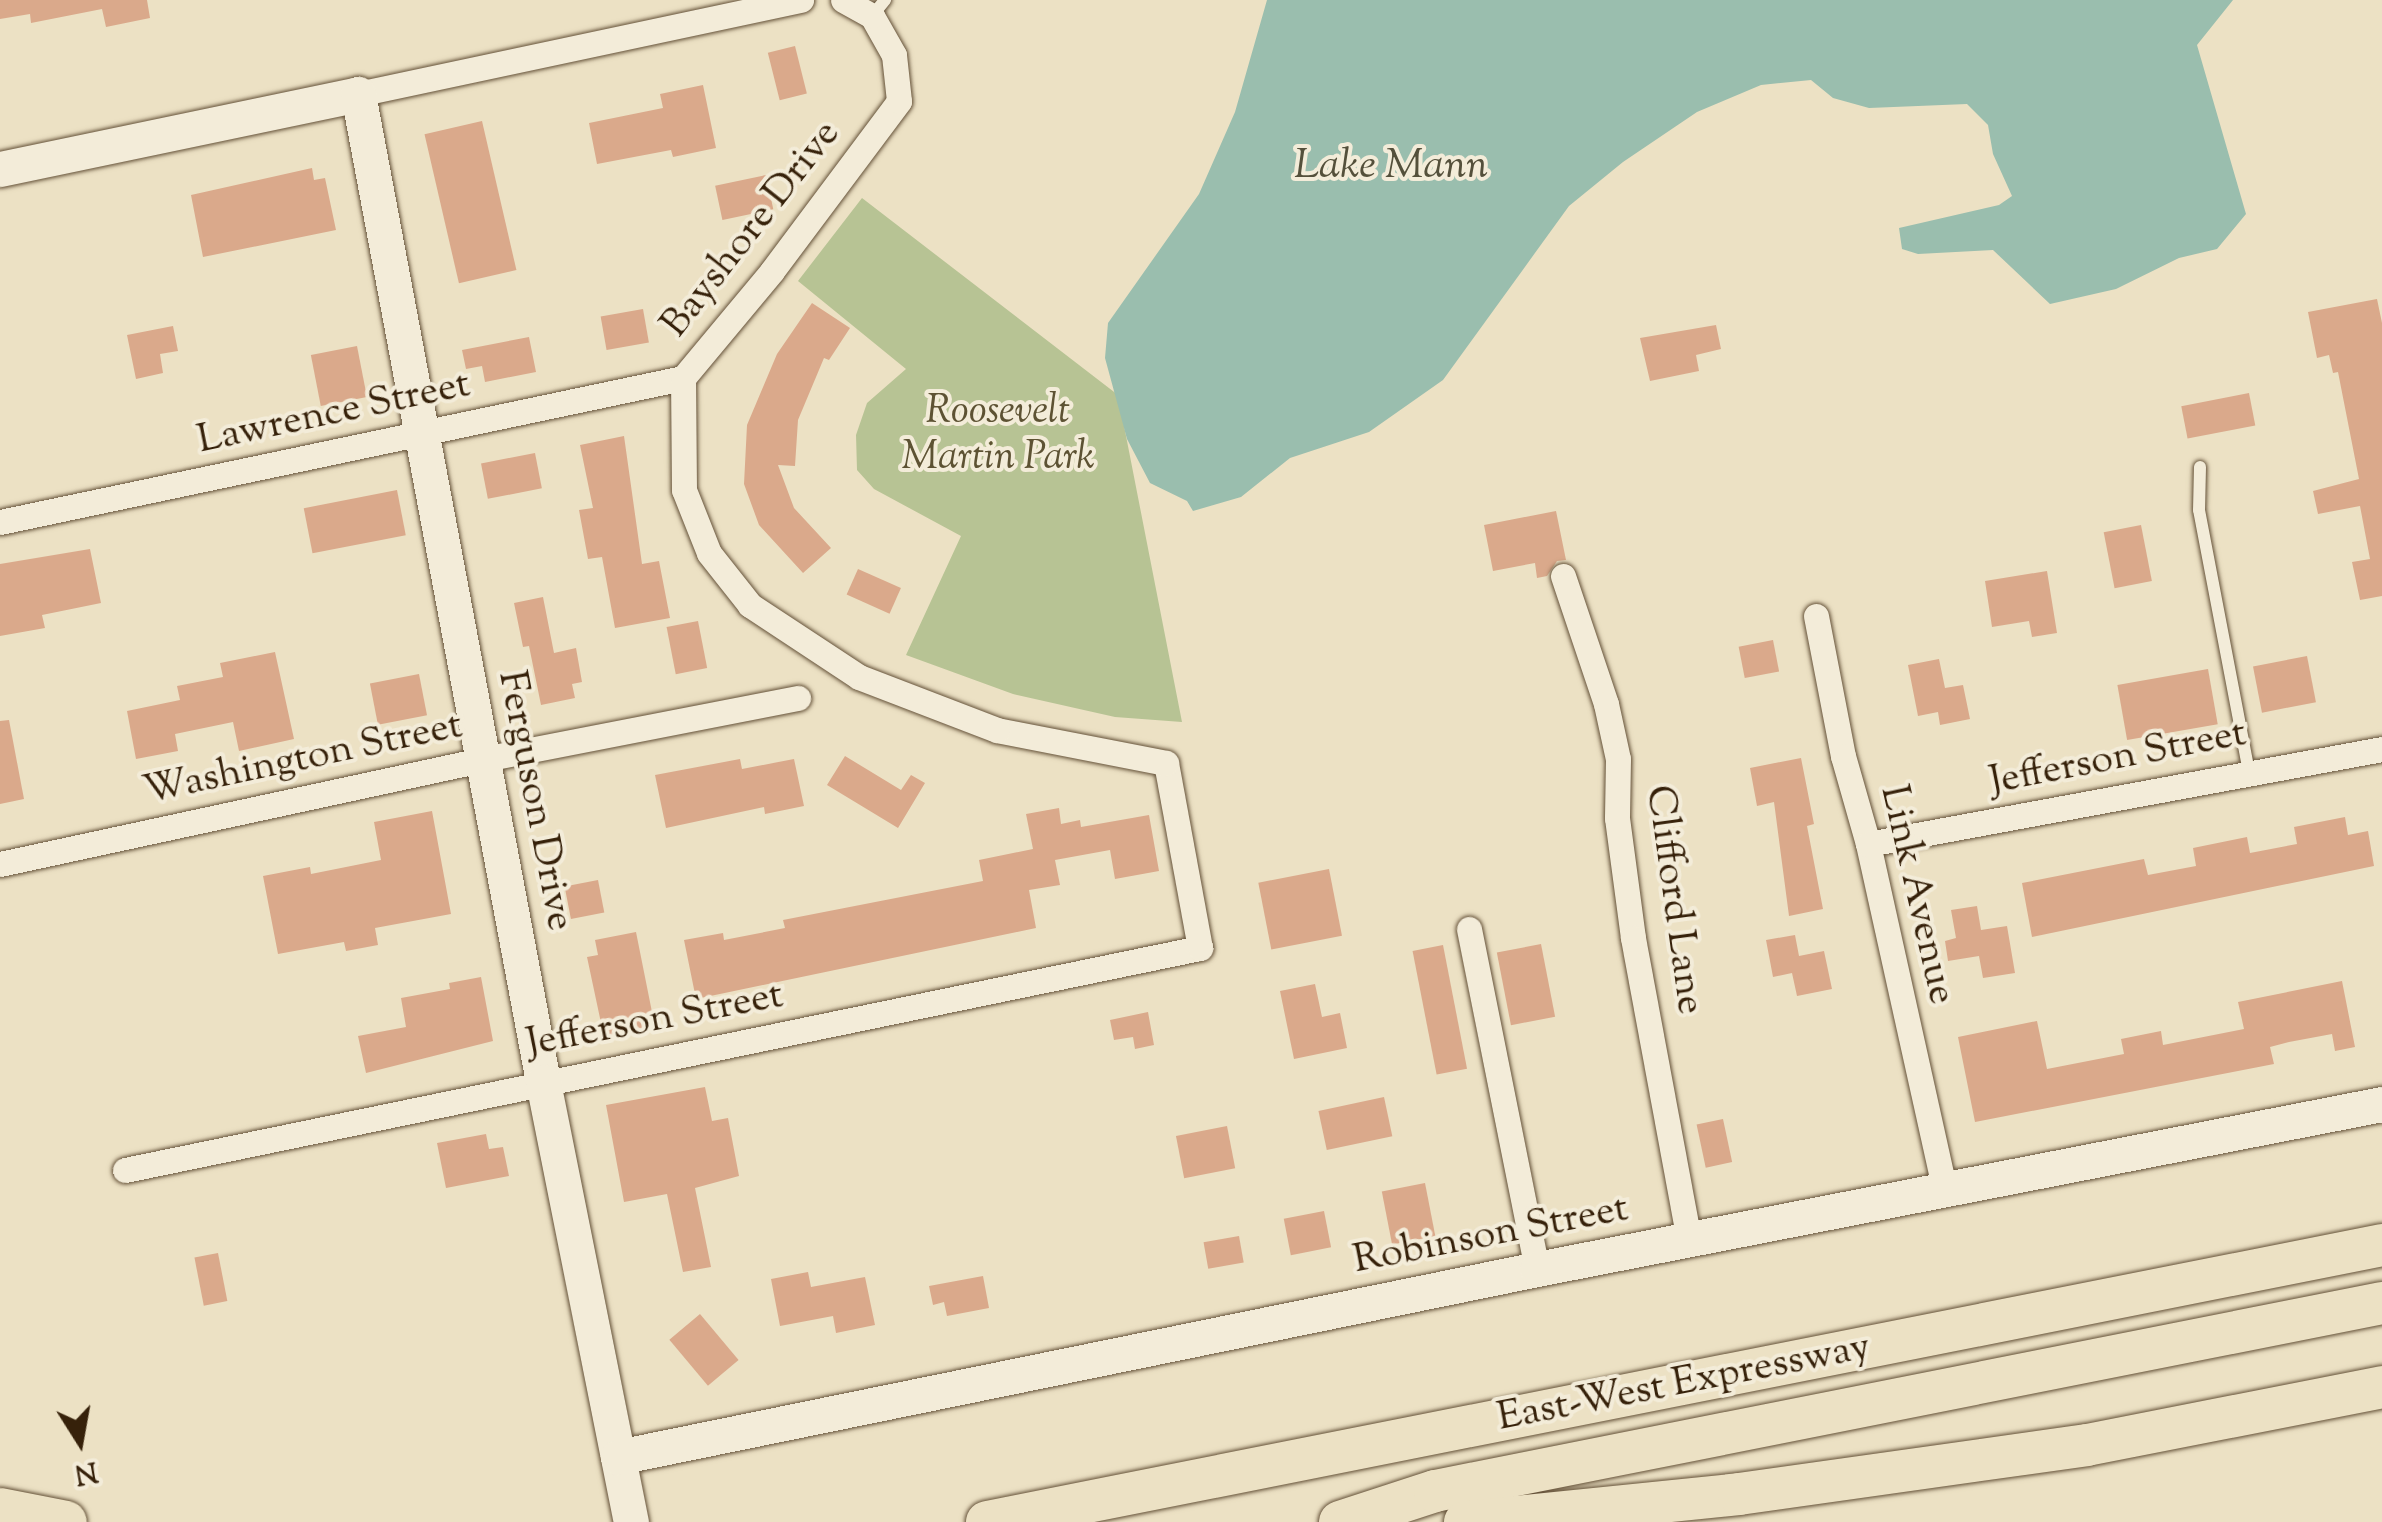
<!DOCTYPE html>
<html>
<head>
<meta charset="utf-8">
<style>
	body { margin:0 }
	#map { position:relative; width:2382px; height:1522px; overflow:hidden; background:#ece1c4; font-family:"Sorts Mill Goudy",serif }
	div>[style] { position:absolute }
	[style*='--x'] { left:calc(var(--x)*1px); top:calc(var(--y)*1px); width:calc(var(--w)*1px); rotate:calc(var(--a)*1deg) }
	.green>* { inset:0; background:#b7c394 }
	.water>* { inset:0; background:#9abeae }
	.building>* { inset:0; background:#daa98b; transform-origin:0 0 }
	.roads { filter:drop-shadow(0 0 2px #645138) drop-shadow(0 0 2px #645138) }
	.lane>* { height:12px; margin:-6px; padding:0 6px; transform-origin:6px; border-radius:6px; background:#f3ecd9 }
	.street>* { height:25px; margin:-12.5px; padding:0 12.5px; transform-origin:12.5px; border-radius:12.5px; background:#f3ecd9 }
	.secondary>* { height:35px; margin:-17.5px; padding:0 17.5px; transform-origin:17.5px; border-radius:17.5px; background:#f3ecd9 }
	.highway>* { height:42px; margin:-21px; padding:0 21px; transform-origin:21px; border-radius:21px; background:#ece1c4 }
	span { translate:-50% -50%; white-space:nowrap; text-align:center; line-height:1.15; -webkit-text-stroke:8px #f3ecd9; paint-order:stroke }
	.street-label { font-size:40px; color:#36210a }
	.park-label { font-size:40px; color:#5d5233; font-style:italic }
	.water-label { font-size:42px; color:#54503b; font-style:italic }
	.north { position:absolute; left:30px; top:1392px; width:100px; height:100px; -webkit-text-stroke:8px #f3ecd9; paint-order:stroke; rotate:169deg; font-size:28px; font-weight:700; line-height:40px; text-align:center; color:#36210a }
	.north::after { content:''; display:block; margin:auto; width:35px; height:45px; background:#36210a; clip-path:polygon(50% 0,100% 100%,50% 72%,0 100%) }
</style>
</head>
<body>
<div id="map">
	<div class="green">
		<div style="clip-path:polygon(862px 198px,1118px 395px,1182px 722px,1115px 717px,1013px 694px,906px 655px,961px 536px,874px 489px,857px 470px,856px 435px,867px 403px,906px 369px,798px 281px)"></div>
	</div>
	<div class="water">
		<div style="clip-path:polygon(1267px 0,2233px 0,2197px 45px,2246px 214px,2217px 249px,2179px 258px,2116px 289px,2050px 304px,1993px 250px,1918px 254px,1902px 249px,1899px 228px,1999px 205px,2012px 196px,1993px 154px,1988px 125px,1967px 104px,1869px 108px,1833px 98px,1811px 80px,1761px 85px,1697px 112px,1623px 162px,1569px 206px,1443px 380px,1369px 432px,1290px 458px,1241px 497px,1193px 511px,1187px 501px,1150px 483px,1127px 439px,1105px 358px,1108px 323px,1199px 194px,1235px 112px)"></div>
	</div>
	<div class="building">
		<div style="clip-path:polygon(0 0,147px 0,150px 18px,106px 27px,102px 9px,31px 23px,30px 14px,0 19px)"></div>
		<div style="left:795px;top:46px;width:49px;height:28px;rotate:76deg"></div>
		<div style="clip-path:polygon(703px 85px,716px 148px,673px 157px,671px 150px,597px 164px,589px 123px,663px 108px,660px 94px)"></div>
		<div style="left:482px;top:121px;width:153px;height:59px;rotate:77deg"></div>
		<div style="clip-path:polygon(312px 168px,314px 180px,325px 178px,336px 230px,203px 257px,191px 195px)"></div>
		<div style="left:766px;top:175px;width:35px;height:52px;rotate:78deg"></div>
		<div style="clip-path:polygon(2377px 299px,2382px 323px,2382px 596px,2360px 600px,2352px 562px,2370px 559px,2360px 506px,2318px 514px,2313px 491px,2359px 479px,2338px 372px,2333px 373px,2329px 355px,2317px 358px,2308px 312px)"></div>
		<div style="clip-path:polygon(812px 303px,850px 328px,829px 360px,824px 358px,798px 420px,795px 466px,778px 465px,794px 508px,831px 548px,803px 573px,759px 525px,744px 484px,747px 425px,777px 354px)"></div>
		<div style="left:643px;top:309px;width:34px;height:43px;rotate:80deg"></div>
		<div style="clip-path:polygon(1716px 325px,1721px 349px,1696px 355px,1699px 371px,1650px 381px,1640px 338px)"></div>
		<div style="clip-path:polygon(173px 326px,178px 351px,160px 354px,163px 373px,136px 379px,127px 335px)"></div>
		<div style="clip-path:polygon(529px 337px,536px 372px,485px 382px,482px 366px,466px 369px,462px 350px)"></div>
		<div style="left:357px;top:346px;width:52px;height:47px;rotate:79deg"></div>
		<div style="left:2249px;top:393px;width:33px;height:69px;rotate:79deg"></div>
		<div style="clip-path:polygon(624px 436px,642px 564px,659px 561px,670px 618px,615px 628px,602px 557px,588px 559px,579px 510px,593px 508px,580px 445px)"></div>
		<div style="left:535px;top:453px;width:36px;height:55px;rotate:79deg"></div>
		<div style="left:397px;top:490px;width:46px;height:95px;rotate:79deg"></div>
		<div style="clip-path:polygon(1556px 511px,1566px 560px,1557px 561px,1547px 576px,1537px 578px,1535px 563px,1493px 571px,1484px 525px)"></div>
		<div style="left:2141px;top:525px;width:57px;height:38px;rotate:79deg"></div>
		<div style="clip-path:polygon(90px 549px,101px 603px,42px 615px,45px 628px,0 636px,0 564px)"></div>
		<div style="left:858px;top:569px;width:47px;height:28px;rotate:24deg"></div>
		<div style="clip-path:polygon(2047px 571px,2057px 633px,2032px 637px,2029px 621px,1992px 627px,1985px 581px)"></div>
		<div style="clip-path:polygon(543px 597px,554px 653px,576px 648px,582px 682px,572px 684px,575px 698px,541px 705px,529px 646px,523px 647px,514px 603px)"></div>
		<div style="left:698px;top:621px;width:48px;height:32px;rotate:79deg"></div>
		<div style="left:1773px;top:640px;width:32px;height:35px;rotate:79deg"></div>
		<div style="clip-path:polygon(275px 652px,294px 739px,239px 751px,233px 722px,175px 734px,178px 751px,136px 759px,127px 711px,180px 700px,177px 686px,223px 677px,220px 663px)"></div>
		<div style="left:2307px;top:656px;width:47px;height:55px;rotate:79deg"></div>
		<div style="clip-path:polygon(1939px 659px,1945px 688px,1963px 685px,1970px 719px,1940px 725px,1938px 712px,1918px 716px,1908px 665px)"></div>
		<div style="left:2208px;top:669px;width:56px;height:92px;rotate:80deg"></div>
		<div style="left:419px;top:674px;width:42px;height:50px;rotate:79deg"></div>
		<div style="clip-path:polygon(9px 720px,24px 799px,0 804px,0 721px)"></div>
		<div style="clip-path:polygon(845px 756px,901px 790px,911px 775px,925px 783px,898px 828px,827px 785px)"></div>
		<div style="clip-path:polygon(1801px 758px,1814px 824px,1807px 826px,1823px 909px,1789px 916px,1774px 802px,1757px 806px,1750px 768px)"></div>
		<div style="clip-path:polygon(740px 759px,742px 769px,794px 759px,804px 806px,765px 814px,764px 807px,666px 828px,655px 775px)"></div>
		<div style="clip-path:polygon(1059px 808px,1061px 824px,1080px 820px,1081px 827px,1149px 815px,1159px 871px,1115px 879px,1110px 850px,1055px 860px,1060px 885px,1029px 890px,1036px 928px,696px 999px,684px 940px,723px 933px,724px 940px,785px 928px,783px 920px,983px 881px,979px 860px,1033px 849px,1026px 814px)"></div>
		<div style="clip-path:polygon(432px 811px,451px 914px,375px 928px,378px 945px,346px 951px,344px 942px,278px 954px,263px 876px,310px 867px,311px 874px,381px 860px,374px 822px)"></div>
		<div style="clip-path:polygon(2345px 817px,2348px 835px,2368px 831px,2374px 866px,2032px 937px,2022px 883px,2144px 859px,2148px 875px,2196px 866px,2193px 848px,2247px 837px,2250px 853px,2297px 844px,2294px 827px)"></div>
		<div style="left:1329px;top:869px;width:68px;height:72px;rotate:79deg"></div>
		<div style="left:598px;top:880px;width:33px;height:34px;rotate:79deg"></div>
		<div style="clip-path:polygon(1977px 906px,1981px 930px,2007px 926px,2015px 973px,1983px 978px,1979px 956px,1948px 961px,1945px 941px,1956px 938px,1951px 910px)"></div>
		<div style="clip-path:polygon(636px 932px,655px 1027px,604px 1037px,587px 957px,598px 955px,595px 940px)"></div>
		<div style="clip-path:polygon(1795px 935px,1799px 956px,1824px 951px,1832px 989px,1797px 996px,1792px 973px,1773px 977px,1766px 940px)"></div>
		<div style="left:1541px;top:944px;width:74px;height:45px;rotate:79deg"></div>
		<div style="left:1443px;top:945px;width:126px;height:31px;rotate:79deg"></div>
		<div style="clip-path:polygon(481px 977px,493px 1041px,366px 1073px,358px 1036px,406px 1027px,401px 998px,450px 989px,449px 983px)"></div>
		<div style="clip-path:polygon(2342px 981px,2355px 1047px,2335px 1051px,2332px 1034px,2289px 1042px,2270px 1047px,2274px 1064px,1975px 1122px,1958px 1037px,2037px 1021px,2047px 1069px,2124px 1054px,2121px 1039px,2161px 1031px,2163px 1045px,2244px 1029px,2238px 1002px)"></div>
		<div style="clip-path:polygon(1315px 984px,1322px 1017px,1340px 1013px,1347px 1048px,1294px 1059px,1280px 991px)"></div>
		<div style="clip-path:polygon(1148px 1012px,1154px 1045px,1135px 1049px,1133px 1037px,1114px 1040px,1110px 1020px)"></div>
		<div style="clip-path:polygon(705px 1087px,712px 1121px,728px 1118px,739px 1176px,695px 1188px,711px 1267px,683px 1272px,667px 1194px,624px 1202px,606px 1105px)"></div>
		<div style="left:1384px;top:1097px;width:40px;height:67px;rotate:78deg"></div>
		<div style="left:1723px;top:1119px;width:44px;height:27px;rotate:78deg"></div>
		<div style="left:1227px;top:1126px;width:43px;height:52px;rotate:79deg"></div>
		<div style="clip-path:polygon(486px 1134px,489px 1149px,503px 1147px,509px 1176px,446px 1188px,437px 1143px)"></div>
		<div style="left:1425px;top:1183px;width:54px;height:44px;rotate:79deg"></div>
		<div style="left:1324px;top:1211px;width:37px;height:41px;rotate:79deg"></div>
		<div style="left:1239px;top:1236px;width:27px;height:36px;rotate:80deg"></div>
		<div style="left:218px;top:1253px;width:49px;height:24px;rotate:79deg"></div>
		<div style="clip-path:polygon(808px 1272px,811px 1287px,865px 1277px,875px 1325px,836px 1333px,833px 1316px,780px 1326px,771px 1279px)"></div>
		<div style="clip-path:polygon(983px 1276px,989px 1308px,947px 1316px,944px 1302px,933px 1305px,929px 1286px)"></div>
		<div style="left:700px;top:1314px;width:60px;height:40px;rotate:50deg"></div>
	</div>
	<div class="roads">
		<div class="lane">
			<div style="--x:872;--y:16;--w:21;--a:-51"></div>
			<div style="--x:2200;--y:467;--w:43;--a:91.3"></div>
			<div style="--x:2199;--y:510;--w:268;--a:79.2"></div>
		</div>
		<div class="street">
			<div style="--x:358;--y:94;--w:453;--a:-12"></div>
			<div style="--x:0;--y:522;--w:698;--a:-11.91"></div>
			<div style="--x:1563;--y:576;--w:135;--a:71.4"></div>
			<div style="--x:1606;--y:704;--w:56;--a:77.7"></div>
			<div style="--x:1618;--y:759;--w:59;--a:91"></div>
			<div style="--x:1617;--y:818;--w:121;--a:82.4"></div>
			<div style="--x:1633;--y:938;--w:307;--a:79.5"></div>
			<div style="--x:1816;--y:616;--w:143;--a:79.1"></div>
			<div style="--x:1843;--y:756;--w:91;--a:74.1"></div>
			<div style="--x:1868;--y:844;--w:355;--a:77.5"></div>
			<div style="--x:1868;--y:844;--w:523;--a:-10.47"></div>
			<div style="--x:0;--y:864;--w:495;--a:-12.2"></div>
			<div style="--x:484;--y:759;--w:320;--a:-11"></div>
			<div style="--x:1469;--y:929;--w:347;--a:78.7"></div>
			<div style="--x:125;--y:1170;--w:1098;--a:-11.67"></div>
			<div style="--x:1200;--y:948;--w:188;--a:-100.4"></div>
			<div style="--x:1166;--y:763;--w:172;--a:-169"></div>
			<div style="--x:997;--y:730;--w:148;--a:-159"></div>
			<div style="--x:859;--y:677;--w:131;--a:-146.6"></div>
			<div style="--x:750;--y:605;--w:66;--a:-128.3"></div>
			<div style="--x:709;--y:553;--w:68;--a:-111.6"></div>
			<div style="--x:684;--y:490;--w:112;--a:-90.5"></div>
			<div style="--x:683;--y:378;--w:139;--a:-50.2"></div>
			<div style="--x:772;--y:271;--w:212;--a:-53.2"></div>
			<div style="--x:899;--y:101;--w:46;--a:-96.2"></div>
			<div style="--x:894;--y:55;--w:45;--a:-119.4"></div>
			<div style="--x:872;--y:16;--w:33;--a:-151"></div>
		</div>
		<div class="secondary">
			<div style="--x:0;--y:169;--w:366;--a:-11.8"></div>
			<div style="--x:358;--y:94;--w:1005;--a:79.39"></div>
			<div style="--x:543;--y:1082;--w:449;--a:78.7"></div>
			<div style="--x:618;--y:1457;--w:938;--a:-11.56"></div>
			<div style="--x:1537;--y:1269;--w:861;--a:-11.05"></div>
		</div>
		<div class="highway">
			<div style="--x:0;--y:1509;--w:67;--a:11.1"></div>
			<div style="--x:987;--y:1522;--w:1422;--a:-11.23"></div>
			<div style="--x:1340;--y:1522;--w:100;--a:-18.1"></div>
			<div style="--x:1435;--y:1491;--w:965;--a:-11.23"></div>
			<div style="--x:1465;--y:1522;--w:275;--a:-5.8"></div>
			<div style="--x:1739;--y:1494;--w:351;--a:-8"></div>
			<div style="--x:2087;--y:1445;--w:301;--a:-11.1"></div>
		</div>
	</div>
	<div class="street-label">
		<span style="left:752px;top:230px;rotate:-52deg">Bayshore Drive</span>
		<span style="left:334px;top:414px;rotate:-12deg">Lawrence Street</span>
		<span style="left:2118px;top:759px;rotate:-11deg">Jefferson Street</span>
		<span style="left:303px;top:760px;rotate:-12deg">Washington Street</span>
		<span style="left:534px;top:801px;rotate:79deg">Ferguson Drive</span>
		<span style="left:1916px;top:895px;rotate:77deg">Link Avenue</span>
		<span style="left:1673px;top:900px;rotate:82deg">Clifford Lane</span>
		<span style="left:655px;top:1021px;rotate:-11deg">Jefferson Street</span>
		<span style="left:1491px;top:1236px;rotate:-11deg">Robinson Street</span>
		<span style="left:1684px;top:1384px;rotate:-11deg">East-West Expressway</span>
	</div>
	<div class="park-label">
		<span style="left:998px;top:436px">Roosevelt<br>Martin Park</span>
	</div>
	<div class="water-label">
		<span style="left:1391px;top:167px">Lake Mann</span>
	</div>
	<div class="north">N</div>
</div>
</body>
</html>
